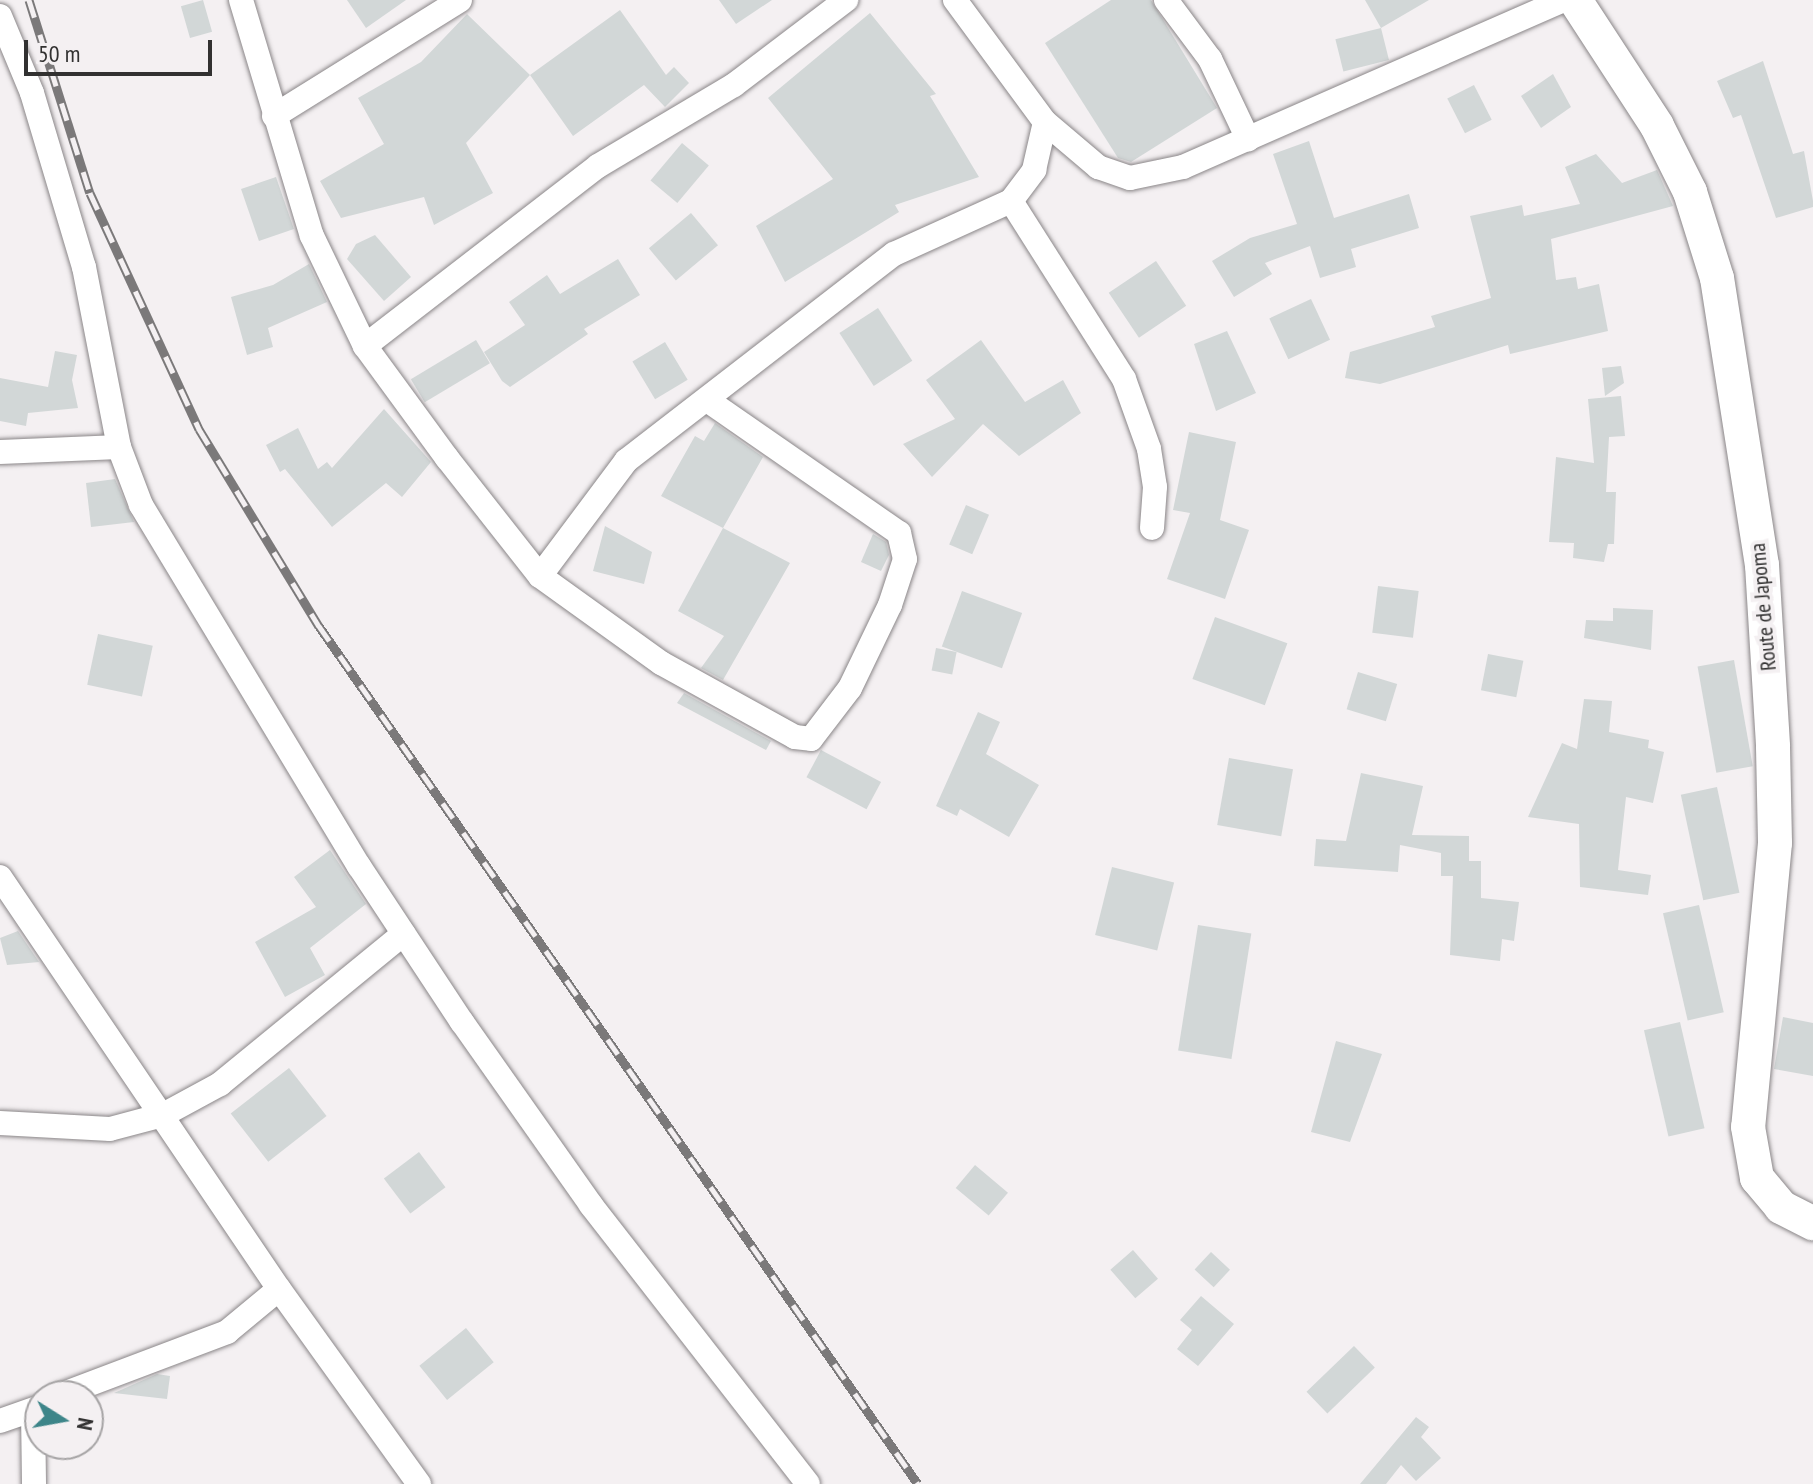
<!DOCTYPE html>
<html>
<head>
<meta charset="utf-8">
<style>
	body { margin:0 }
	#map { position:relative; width:1813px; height:1484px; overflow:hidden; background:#f4f0f2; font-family:"PT Sans Narrow",sans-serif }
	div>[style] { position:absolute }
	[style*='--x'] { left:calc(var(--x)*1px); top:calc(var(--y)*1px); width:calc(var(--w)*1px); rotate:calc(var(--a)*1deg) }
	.building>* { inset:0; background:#d2d7d7; transform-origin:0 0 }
	.roads { filter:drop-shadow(0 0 2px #8a8688) drop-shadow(0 0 2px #8a8688) }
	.street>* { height:24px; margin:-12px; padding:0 12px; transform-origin:12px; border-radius:12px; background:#fff }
	.secondary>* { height:34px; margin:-17px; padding:0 17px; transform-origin:17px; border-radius:17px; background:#fff }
	.rail>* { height:9px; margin-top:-4.5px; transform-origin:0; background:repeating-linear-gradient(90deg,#f4f0f2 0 18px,#7b797a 0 36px); box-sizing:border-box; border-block:2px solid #7b797a }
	span { translate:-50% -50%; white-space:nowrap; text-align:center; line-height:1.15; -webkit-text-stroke:8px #f4f0f2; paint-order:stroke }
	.street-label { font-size:22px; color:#323131 }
	.north { position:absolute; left:24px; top:1380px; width:80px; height:80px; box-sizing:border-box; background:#f4f0f2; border:2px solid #a6a4a5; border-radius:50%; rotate:101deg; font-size:22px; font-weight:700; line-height:32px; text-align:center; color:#323131 }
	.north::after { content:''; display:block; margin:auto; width:28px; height:36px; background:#3d8589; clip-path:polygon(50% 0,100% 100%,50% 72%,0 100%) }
	.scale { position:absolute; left:24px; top:40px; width:188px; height:36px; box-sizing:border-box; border:4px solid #323131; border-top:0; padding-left:10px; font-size:24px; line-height:28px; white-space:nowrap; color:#323131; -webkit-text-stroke:6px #f4f0f2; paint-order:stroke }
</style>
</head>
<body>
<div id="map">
	<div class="building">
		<div style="left:203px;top:0;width:33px;height:23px;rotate:74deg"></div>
		<div style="clip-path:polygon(347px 0,406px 0,366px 28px)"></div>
		<div style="clip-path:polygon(719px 0,772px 0,736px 24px)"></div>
		<div style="clip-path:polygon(1111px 0,1151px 0,1217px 108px,1131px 162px,1118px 158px,1045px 43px)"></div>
		<div style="clip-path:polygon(1365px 0,1429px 0,1381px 28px)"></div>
		<div style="clip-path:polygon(620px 10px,666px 75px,674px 67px,689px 83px,665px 107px,644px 85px,573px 136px,530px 75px)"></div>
		<div style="clip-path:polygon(870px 13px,936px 94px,930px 96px,979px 177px,895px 205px,899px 212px,785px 282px,756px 226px,833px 179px,768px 98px)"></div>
		<div style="clip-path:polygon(467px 14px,530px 75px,466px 143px,493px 193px,434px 225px,424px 197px,341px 218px,320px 181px,384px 144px,358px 98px,421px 62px)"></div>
		<div style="left:1381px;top:28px;width:33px;height:47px;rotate:76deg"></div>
		<div style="clip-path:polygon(1763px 61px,1793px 154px,1804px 151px,1813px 201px,1813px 207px,1776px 218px,1741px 115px,1733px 118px,1717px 81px)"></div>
		<div style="clip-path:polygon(1553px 74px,1571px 107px,1541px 128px,1521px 96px)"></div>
		<div style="left:1474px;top:85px;width:39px;height:30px;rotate:63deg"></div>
		<div style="clip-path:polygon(1309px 141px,1334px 218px,1409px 194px,1419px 228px,1351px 249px,1356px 267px,1320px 278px,1310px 246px,1265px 263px,1272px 274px,1234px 297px,1212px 261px,1250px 238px,1297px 224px,1273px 154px)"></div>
		<div style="left:682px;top:143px;width:35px;height:49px;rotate:40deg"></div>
		<div style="clip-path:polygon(1596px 154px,1622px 183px,1657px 170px,1673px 206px,1551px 239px,1556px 280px,1576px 277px,1578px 289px,1599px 284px,1608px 331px,1510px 354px,1508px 345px,1380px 384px,1345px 378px,1350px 352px,1435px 327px,1431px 316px,1491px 298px,1470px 216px,1522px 205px,1524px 216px,1580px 204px,1565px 167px)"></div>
		<div style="left:276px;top:177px;width:55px;height:37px;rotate:71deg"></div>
		<div style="left:691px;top:213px;width:42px;height:55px;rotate:50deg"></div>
		<div style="clip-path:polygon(375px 235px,411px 277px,384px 301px,347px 259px,356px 244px)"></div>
		<div style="clip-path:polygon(618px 259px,640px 295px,584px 329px,588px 334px,510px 387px,502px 381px,484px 352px,525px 325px,509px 302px,547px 275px,560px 294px)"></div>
		<div style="left:1156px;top:261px;width:54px;height:57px;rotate:56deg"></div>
		<div style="clip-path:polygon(309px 264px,327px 302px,268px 328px,273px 347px,247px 355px,231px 297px,273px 285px)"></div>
		<div style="left:1311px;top:299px;width:45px;height:46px;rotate:65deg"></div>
		<div style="left:878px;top:308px;width:63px;height:46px;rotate:57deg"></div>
		<div style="clip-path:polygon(1227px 331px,1256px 393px,1216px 411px,1194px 344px)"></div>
		<div style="left:476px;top:340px;width:27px;height:76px;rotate:59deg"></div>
		<div style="clip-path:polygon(981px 340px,1025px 402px,1063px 380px,1081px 413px,1019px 456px,983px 424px,932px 477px,903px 444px,955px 419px,926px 380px)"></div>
		<div style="left:665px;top:342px;width:44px;height:38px;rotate:59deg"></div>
		<div style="clip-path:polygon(55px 351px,77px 355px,72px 380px,78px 408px,28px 413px,26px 426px,0 421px,0 378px,48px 387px)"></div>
		<div style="clip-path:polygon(1621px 366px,1624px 383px,1605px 396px,1602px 368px)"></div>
		<div style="clip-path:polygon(1621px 396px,1625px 436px,1609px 437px,1606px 492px,1616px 492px,1614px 544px,1608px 544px,1604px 562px,1573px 558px,1574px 543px,1549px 542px,1556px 457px,1594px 463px,1588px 399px)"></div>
		<div style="clip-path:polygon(384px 409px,431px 462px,402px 497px,386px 483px,332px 527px,285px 469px,280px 472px,266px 445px,298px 428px,318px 469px,327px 462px,332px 468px)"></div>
		<div style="clip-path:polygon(715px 423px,763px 457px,723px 528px,661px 496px,695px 436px,704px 441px)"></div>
		<div style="clip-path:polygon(1189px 432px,1236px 442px,1220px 520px,1249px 530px,1225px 599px,1167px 579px,1190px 513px,1173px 510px)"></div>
		<div style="clip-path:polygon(115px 479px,134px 522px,91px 527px,86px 483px)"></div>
		<div style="left:966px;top:505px;width:25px;height:43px;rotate:23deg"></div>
		<div style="clip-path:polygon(605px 526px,652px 552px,644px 584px,593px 571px)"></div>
		<div style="clip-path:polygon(723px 528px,790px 563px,723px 680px,701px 668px,724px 636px,678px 611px)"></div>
		<div style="clip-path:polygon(873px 534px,886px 542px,889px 555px,881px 571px,861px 562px)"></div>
		<div style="left:1378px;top:586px;width:41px;height:47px;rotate:7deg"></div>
		<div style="left:962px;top:591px;width:64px;height:59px;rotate:20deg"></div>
		<div style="clip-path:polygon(1613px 608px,1653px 610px,1651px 650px,1584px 638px,1586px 620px,1613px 621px)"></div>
		<div style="left:1215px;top:617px;width:77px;height:66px;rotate:20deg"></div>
		<div style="left:98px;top:634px;width:56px;height:52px;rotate:12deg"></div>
		<div style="left:936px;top:648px;width:21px;height:23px;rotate:11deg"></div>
		<div style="left:1488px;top:654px;width:36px;height:37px;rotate:11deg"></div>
		<div style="left:1734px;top:660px;width:108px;height:37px;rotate:80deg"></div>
		<div style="left:1358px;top:672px;width:41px;height:39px;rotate:17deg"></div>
		<div style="clip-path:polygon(684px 693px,771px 741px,766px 750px,677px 703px)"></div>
		<div style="clip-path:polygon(1584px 699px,1612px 701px,1609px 732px,1649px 740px,1648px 748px,1664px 752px,1653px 803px,1626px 797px,1618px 870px,1651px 875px,1648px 895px,1580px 887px,1579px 824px,1528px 817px,1562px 743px,1577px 749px)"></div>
		<div style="clip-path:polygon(978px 712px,1000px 722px,986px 754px,1039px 785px,1009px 837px,960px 809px,957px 816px,936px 806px)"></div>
		<div style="left:821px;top:750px;width:68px;height:31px;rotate:28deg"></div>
		<div style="left:1229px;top:758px;width:65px;height:68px;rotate:10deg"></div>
		<div style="clip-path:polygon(1361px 773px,1423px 786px,1412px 835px,1469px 836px,1469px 861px,1481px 861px,1481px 898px,1519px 902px,1514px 941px,1502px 939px,1500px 961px,1450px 955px,1453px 876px,1441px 876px,1441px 853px,1400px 845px,1398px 872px,1314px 866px,1316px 839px,1346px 841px)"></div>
		<div style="left:1717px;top:787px;width:108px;height:37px;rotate:78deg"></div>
		<div style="clip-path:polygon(330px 850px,366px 904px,310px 948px,325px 975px,285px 997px,255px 942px,316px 907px,294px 877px)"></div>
		<div style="left:1112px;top:867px;width:64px;height:70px;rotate:14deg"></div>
		<div style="left:1699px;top:905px;width:110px;height:37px;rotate:77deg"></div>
		<div style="left:1198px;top:925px;width:54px;height:127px;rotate:9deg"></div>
		<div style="clip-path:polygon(18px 931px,39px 962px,7px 965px,0 938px)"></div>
		<div style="clip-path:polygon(1783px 1017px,1813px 1023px,1813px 1076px,1774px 1069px)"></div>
		<div style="left:1680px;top:1022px;width:109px;height:37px;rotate:77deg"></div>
		<div style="clip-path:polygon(1336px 1041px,1382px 1054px,1350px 1142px,1311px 1132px)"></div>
		<div style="left:289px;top:1068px;width:61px;height:74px;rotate:52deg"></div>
		<div style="left:419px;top:1152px;width:44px;height:44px;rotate:53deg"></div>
		<div style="left:975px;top:1165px;width:43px;height:30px;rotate:40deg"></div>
		<div style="left:1133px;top:1250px;width:38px;height:30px;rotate:49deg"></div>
		<div style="left:1211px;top:1252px;width:26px;height:24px;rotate:43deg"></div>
		<div style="clip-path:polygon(1201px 1296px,1234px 1324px,1198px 1366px,1177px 1349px,1192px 1330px,1180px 1320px)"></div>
		<div style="left:466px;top:1328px;width:44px;height:60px;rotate:51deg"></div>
		<div style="left:1354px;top:1346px;width:30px;height:66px;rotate:46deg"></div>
		<div style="clip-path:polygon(157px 1374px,170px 1376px,167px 1399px,114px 1393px)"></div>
		<div style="clip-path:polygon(1416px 1417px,1429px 1427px,1421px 1437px,1441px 1458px,1416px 1481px,1401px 1465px,1386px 1484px,1360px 1484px)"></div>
	</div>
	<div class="roads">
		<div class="street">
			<div style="--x:241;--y:0;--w:246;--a:73.3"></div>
			<div style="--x:312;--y:236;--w:122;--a:64.3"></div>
			<div style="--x:365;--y:346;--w:139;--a:53.8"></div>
			<div style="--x:447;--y:458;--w:150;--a:51.8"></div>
			<div style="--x:540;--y:576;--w:149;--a:35.7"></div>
			<div style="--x:661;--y:663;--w:153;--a:28.9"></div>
			<div style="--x:795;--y:737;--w:16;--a:7"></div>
			<div style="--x:811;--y:739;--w:64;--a:-52.6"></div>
			<div style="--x:850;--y:688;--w:92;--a:-64.3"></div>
			<div style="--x:890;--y:605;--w:48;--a:-71.9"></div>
			<div style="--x:905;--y:559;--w:27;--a:-103"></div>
			<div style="--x:899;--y:533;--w:230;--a:-145.3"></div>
			<div style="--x:955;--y:0;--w:152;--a:53.6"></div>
			<div style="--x:1045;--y:122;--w:70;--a:40.3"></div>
			<div style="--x:1098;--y:167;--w:34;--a:19"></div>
			<div style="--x:1130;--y:178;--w:54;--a:-11.7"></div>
			<div style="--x:1183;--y:167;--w:415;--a:-23.7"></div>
			<div style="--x:1166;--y:0;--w:74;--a:53.3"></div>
			<div style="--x:1210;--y:59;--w:89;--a:64.6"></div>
			<div style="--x:0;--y:16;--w:83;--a:67.4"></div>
			<div style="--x:32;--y:93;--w:182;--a:73.4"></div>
			<div style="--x:84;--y:267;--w:183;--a:79"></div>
			<div style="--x:119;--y:447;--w:62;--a:69.2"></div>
			<div style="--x:141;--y:505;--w:422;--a:58.9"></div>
			<div style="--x:359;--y:866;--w:187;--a:56.6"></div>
			<div style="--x:462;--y:1022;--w:224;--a:54.8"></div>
			<div style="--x:591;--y:1205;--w:353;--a:52.1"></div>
			<div style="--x:274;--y:116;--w:219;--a:-31.9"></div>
			<div style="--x:1011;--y:201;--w:211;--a:57.6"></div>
			<div style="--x:1124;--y:379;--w:74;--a:70.3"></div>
			<div style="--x:1149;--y:449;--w:38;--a:81"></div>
			<div style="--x:1155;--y:487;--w:41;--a:94.2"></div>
			<div style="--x:365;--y:346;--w:294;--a:-37.7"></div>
			<div style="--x:598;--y:166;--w:158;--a:-30.8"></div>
			<div style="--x:734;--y:85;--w:141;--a:-37.2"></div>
			<div style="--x:0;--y:452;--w:119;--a:-2.4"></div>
			<div style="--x:540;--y:576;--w:144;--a:-53.2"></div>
			<div style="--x:626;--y:461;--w:339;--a:-37.7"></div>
			<div style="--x:894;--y:254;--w:128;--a:-24.4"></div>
			<div style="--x:1011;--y:201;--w:39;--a:-53"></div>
			<div style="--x:1034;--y:170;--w:49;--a:-77.1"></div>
			<div style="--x:0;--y:877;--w:498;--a:55.9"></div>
			<div style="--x:279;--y:1289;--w:240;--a:54.3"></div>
			<div style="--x:0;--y:1123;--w:110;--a:3.1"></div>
			<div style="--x:110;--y:1129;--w:55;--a:-14.8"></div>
			<div style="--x:163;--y:1115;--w:65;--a:-28.5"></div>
			<div style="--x:220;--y:1084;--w:237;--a:-39.3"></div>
			<div style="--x:58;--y:1396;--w:181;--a:-20.7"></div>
			<div style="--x:227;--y:1332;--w:67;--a:-39.6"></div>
			<div style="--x:33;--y:1411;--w:73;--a:89.2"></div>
			<div style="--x:0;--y:1421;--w:42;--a:-19.3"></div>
		</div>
		<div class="secondary">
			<div style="--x:1575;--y:0;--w:150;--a:56.9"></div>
			<div style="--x:1657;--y:126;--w:74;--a:63.4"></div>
			<div style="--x:1690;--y:192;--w:90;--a:72.6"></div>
			<div style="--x:1717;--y:278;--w:291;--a:81.1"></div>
			<div style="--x:1762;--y:565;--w:182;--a:86.5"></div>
			<div style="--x:1773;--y:747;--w:96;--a:88.8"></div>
			<div style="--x:1775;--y:843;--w:285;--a:95.4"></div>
			<div style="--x:1748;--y:1127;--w:52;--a:80"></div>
			<div style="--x:1757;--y:1178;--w:38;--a:50"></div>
			<div style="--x:1781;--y:1207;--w:36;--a:27"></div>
		</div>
	</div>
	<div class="rail">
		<div style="--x:29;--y:0;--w:202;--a:72.5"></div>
		<div style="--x:90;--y:193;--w:260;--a:65.2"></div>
		<div style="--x:199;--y:429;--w:231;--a:58.7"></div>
		<div style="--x:319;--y:626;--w:1046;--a:55.08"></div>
	</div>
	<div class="street-label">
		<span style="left:1763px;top:607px;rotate:-95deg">Route de Japoma</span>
	</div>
	<div class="north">N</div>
	<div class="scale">50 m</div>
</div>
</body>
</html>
